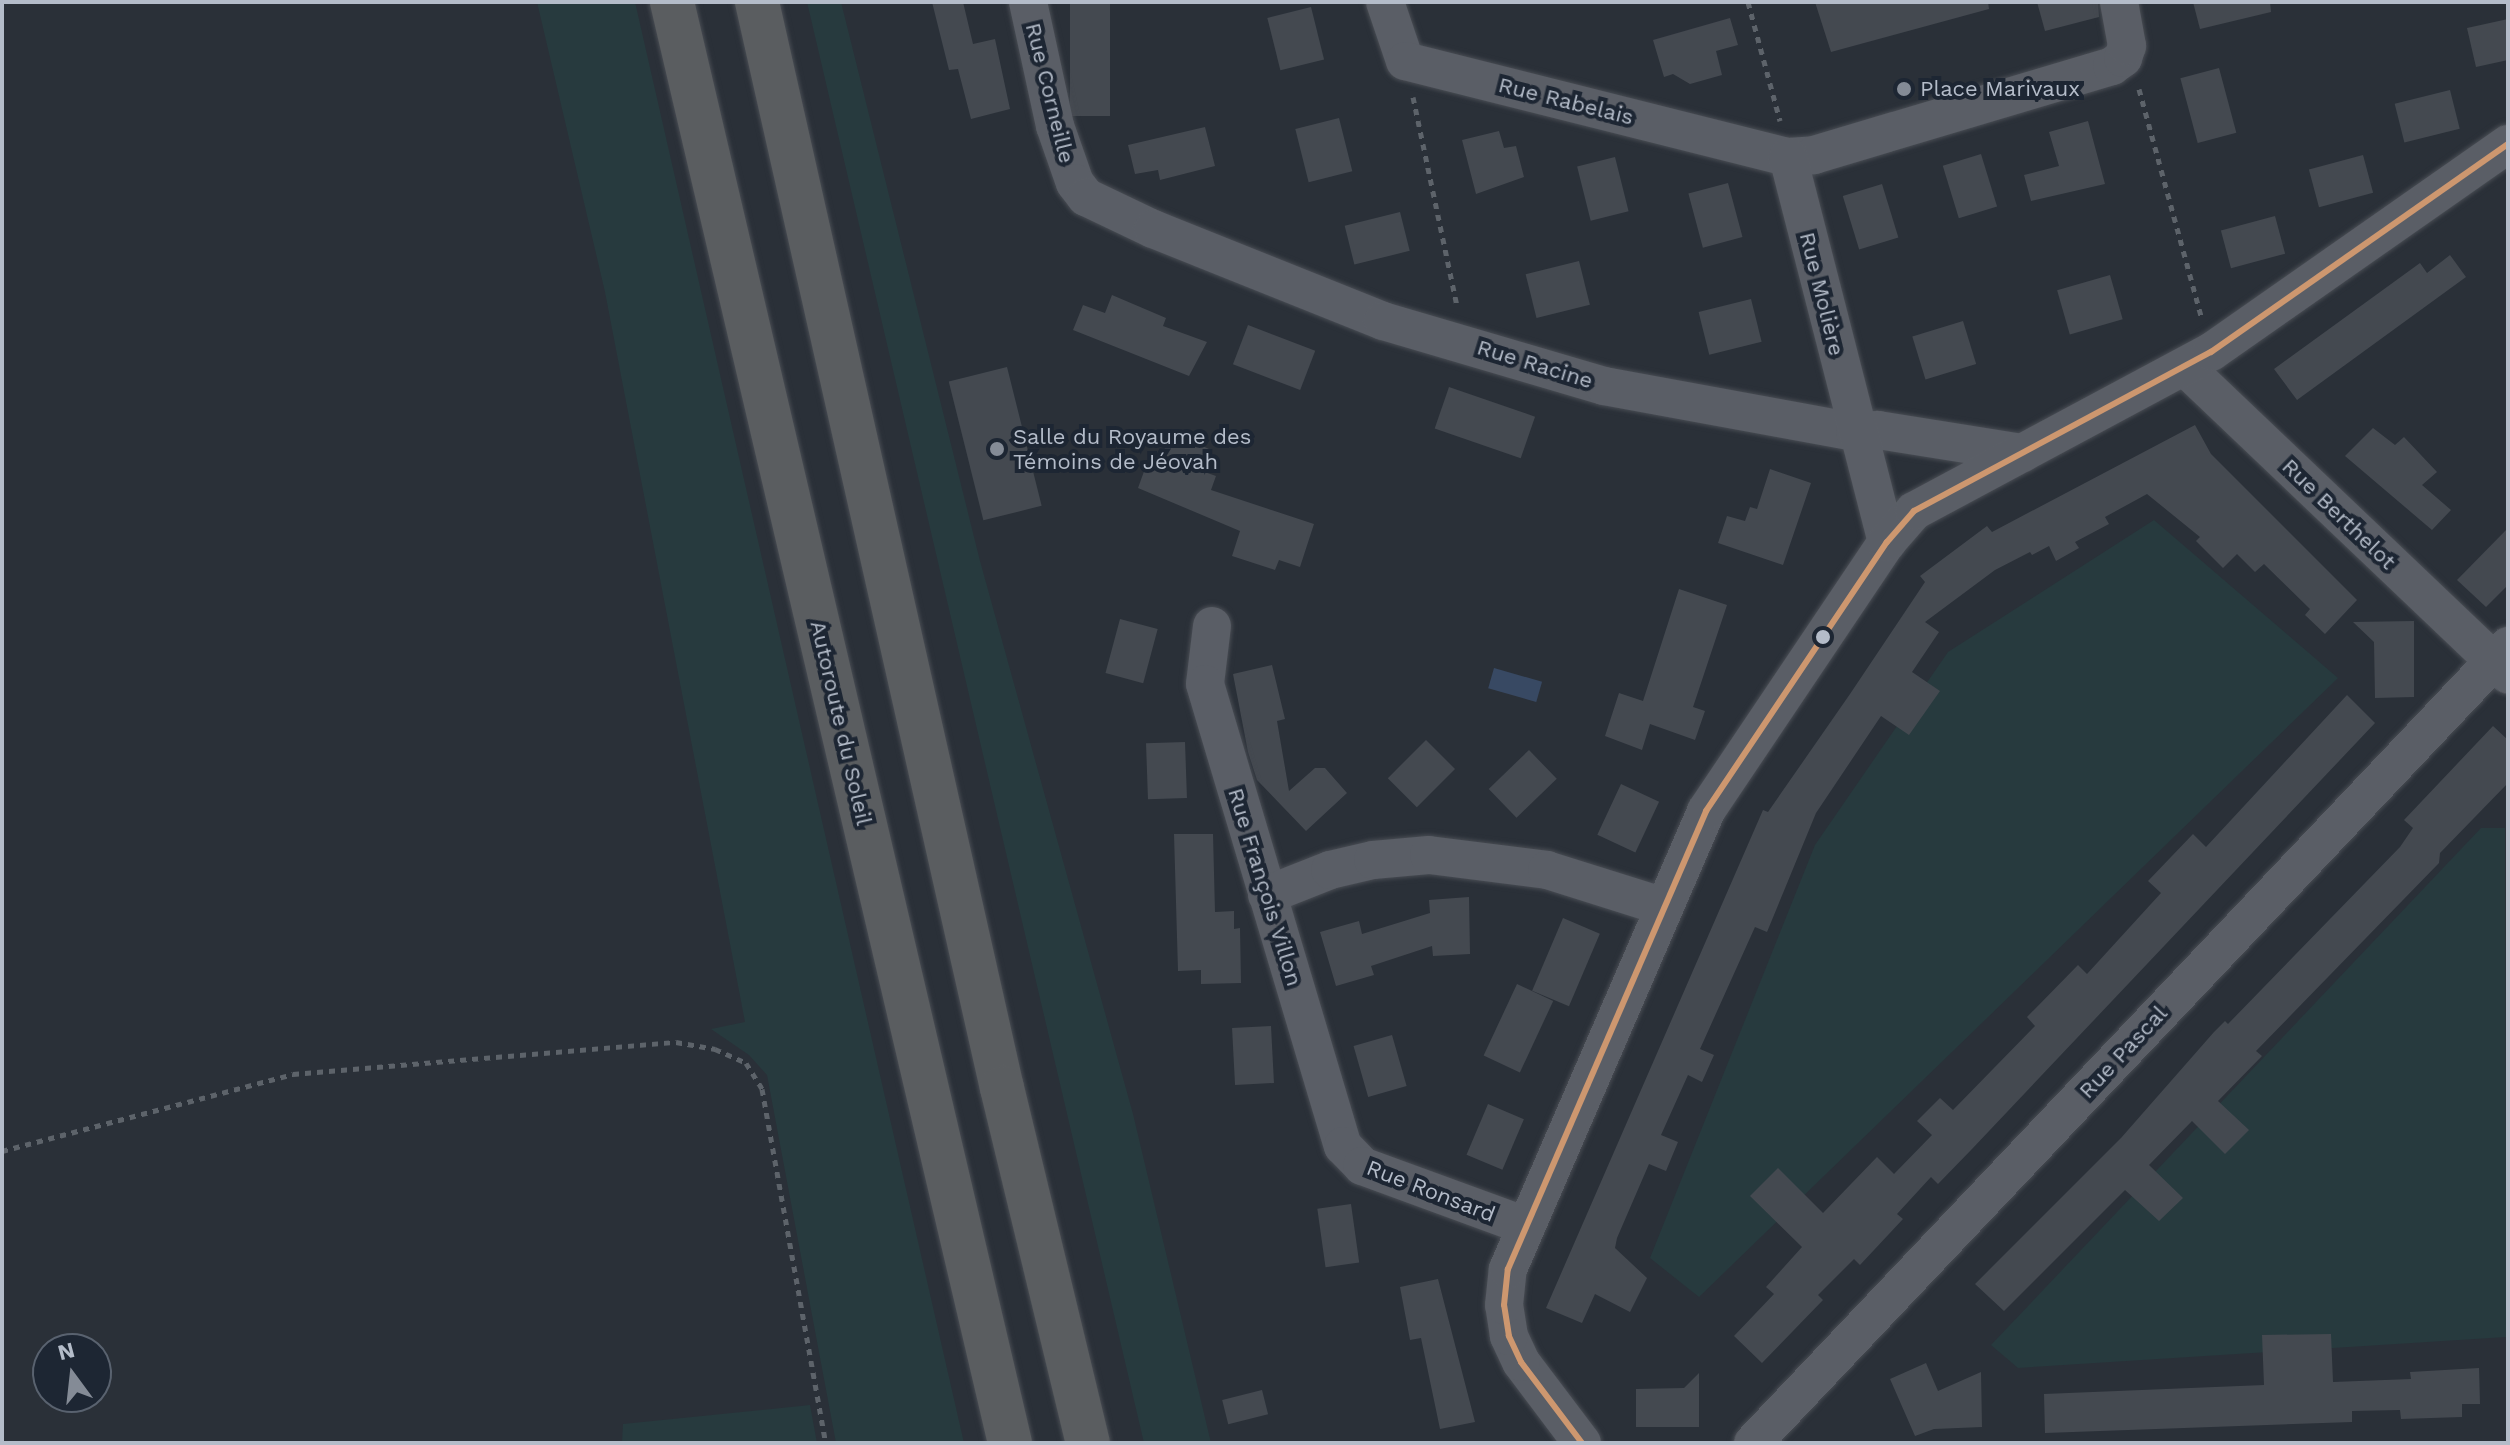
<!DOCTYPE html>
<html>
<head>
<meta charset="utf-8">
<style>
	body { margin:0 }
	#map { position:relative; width:2510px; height:1445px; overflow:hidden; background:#2a3038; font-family:"Work Sans",sans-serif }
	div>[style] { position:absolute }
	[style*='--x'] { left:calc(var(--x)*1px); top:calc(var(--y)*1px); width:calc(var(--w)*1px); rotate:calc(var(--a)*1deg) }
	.green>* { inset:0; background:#273a3e }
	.water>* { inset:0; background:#384963; transform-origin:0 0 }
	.building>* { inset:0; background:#444950; transform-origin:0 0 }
	.path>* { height:5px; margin-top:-2.5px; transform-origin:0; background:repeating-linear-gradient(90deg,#5d636a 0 6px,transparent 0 12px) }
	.roads { filter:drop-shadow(0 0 2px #484c53) drop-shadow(0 0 2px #484c53) }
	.street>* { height:38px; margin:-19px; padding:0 19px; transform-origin:19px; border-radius:19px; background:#5a5e66 }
	.highway>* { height:44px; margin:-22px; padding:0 22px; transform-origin:22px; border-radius:22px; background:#5a5d60 }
	.bus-1>* { height:6px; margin:-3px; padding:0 3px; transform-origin:3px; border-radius:3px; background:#cd976f }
	.dots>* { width:22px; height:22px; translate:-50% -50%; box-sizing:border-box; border:4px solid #1d2633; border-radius:50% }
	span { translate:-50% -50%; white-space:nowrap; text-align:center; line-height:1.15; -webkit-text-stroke:8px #1d2633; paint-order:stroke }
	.poi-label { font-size:22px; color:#b4bcc9 }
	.left { translate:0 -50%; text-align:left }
	.street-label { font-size:22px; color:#b4bcc9 }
	.frame { position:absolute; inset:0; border:4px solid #b4bcc9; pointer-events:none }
	.north { position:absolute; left:32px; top:1333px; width:80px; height:80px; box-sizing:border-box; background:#1d2633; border:2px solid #59626f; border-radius:50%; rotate:345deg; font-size:22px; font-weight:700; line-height:32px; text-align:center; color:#b4bcc9 }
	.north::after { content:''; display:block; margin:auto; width:28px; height:36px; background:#848b96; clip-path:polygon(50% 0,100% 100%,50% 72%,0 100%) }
</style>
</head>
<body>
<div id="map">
	<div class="green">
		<div style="clip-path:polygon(537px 2px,635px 2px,964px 1443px,836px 1443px,767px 1075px,749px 1055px,711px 1029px,745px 1022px,605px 292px)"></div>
		<div style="clip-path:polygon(807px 2px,841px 2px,980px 561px,1133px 1114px,1211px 1443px,1144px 1443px)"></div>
		<div style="clip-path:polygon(2154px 520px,2338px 678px,1699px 1297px,1650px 1258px,1815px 845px,1948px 652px)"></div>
		<div style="clip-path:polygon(2481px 828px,2505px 828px,2506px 1337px,2018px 1368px,1991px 1345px)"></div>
		<div style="clip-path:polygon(810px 1405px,817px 1443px,622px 1443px,623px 1424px)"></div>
	</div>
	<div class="water">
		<div style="left:1494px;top:668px;width:50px;height:21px;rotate:16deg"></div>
	</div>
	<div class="building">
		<div style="clip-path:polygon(932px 2px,963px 2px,973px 44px,995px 39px,1010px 109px,971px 119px,958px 69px,949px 70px)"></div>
		<div style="left:1070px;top:2px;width:40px;height:114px"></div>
		<div style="clip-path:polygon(1815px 2px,1988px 2px,1989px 9px,1831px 52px)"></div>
		<div style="clip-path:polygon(2037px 2px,2098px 2px,2099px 17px,2045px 31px)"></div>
		<div style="clip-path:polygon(2193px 2px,2270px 2px,2271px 12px,2200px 29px)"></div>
		<div style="left:1311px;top:7px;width:54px;height:45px;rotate:76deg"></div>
		<div style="clip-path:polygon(1730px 18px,1738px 45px,1716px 51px,1722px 75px,1690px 84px,1673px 74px,1664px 77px,1653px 40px)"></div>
		<div style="clip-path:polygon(2508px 19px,2508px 60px,2476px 67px,2467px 28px)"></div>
		<div style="left:2219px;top:68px;width:67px;height:40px;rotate:75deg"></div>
		<div style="left:2450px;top:90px;width:40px;height:57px;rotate:76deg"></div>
		<div style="left:1339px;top:118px;width:55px;height:45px;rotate:76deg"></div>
		<div style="clip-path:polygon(2088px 121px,2105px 184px,2031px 201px,2024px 175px,2059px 166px,2049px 132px)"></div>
		<div style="clip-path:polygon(1205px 127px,1215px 166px,1160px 180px,1158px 170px,1135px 174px,1128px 145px)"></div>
		<div style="clip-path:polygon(1499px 131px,1504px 148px,1516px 146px,1524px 177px,1476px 194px,1462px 140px)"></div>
		<div style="left:1981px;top:154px;width:55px;height:40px;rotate:73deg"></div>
		<div style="left:2363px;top:155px;width:39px;height:56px;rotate:75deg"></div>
		<div style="left:1615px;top:157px;width:56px;height:39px;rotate:76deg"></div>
		<div style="left:1728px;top:183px;width:56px;height:41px;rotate:75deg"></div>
		<div style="left:1882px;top:184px;width:56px;height:41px;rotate:73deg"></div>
		<div style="left:1400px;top:212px;width:40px;height:57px;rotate:76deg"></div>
		<div style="left:2275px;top:216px;width:39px;height:56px;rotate:75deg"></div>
		<div style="clip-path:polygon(2450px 255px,2466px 277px,2297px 400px,2274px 369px,2420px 263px,2427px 273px)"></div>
		<div style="left:1579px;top:261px;width:45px;height:55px;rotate:76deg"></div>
		<div style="left:2110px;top:275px;width:46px;height:55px;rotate:74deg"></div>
		<div style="clip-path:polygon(1112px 295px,1166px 318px,1163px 326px,1207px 342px,1189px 376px,1073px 330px,1083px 305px,1105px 313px)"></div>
		<div style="left:1751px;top:299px;width:44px;height:54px;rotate:76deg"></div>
		<div style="left:1963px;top:321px;width:45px;height:53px;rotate:73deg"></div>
		<div style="left:1248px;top:325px;width:72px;height:42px;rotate:21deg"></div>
		<div style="left:1007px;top:367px;width:143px;height:60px;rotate:76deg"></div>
		<div style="left:1449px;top:387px;width:91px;height:44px;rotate:19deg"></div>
		<div style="clip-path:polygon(2195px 425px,2211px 454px,2357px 600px,2325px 634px,2305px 615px,2310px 609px,2264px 564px,2255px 572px,2237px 554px,2223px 568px,2196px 541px,2200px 537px,2147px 494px,2105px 517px,2109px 524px,2075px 542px,2079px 548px,2056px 561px,2049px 546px,2032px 555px,2030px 552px,1995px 570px,1925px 622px,1939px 632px,1912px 672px,1940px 691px,1909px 735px,1881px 716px,1816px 813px,1767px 932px,1755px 927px,1700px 1049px,1714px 1055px,1702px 1082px,1688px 1075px,1661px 1135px,1678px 1142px,1666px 1171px,1649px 1164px,1617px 1238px,1615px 1248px,1647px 1278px,1630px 1312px,1595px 1294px,1582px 1323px,1546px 1308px,1763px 810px,1768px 812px,1850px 694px,1925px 582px,1920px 576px,1987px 526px,1992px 532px)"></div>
		<div style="clip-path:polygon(2373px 428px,2395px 445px,2404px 437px,2437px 472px,2422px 485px,2451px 510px,2432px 530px,2345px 456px)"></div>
		<div style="clip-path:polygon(1173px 432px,1209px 449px,1199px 470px,1216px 476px,1211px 490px,1314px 524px,1300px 567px,1279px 560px,1275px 570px,1232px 556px,1240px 531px,1138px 488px,1151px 452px,1161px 456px)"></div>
		<div style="clip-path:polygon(1770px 469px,1811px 483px,1783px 565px,1718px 543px,1727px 516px,1745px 521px,1750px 507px,1757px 509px)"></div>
		<div style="clip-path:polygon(2508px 528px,2508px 585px,2486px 607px,2457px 580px)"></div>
		<div style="clip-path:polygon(1679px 589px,1727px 605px,1693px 707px,1705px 711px,1695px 740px,1650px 724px,1642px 750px,1605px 736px,1619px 693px,1643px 701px)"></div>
		<div style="left:1120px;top:619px;width:39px;height:56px;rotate:15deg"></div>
		<div style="clip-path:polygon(2414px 621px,2414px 697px,2375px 698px,2374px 642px,2353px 622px)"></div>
		<div style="clip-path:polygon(1272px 665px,1285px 719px,1277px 721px,1289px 791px,1315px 768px,1325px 768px,1347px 793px,1306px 831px,1257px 780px,1248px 752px,1233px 674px)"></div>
		<div style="clip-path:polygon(2347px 695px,2375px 723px,1972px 1149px,1938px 1184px,1931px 1177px,1897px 1214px,1903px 1219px,1860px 1265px,1854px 1259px,1818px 1295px,1823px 1300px,1762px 1363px,1734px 1336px,1774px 1294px,1766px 1287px,1802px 1247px,1750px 1196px,1778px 1168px,1823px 1213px,1877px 1157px,1894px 1174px,1932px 1135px,1917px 1121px,1940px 1098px,1953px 1110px,2035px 1026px,2027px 1017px,2078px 965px,2087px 974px,2161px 893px,2148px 881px,2193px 834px,2206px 847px)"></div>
		<div style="clip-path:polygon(2493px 726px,2508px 740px,2508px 783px,2440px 853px,2439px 863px,2256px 1051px,2262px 1056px,2218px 1101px,2249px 1130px,2225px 1154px,2192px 1121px,2149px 1165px,2183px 1198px,2159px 1221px,2125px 1190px,2004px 1311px,1975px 1284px,2121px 1138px,2214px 1032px,2225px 1021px,2228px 1024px,2400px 847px,2413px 828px,2404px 820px)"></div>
		<div style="left:1426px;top:740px;width:41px;height:54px;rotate:45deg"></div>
		<div style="left:1185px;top:742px;width:56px;height:39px;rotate:88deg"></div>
		<div style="left:1529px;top:750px;width:40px;height:56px;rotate:46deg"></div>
		<div style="left:1621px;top:784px;width:42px;height:56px;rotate:25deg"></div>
		<div style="clip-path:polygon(1174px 834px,1213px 834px,1215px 912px,1234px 911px,1234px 929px,1240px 928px,1241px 983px,1201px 984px,1201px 970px,1178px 971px)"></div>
		<div style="clip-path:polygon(1469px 897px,1470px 954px,1433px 956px,1432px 946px,1371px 966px,1374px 975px,1336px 986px,1320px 932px,1359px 921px,1362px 934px,1430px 913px,1429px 900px)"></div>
		<div style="left:1563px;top:918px;width:40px;height:79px;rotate:23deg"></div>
		<div style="left:1517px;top:984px;width:40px;height:79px;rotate:25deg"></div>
		<div style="left:1271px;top:1026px;width:57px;height:39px;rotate:87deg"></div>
		<div style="left:1392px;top:1035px;width:53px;height:40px;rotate:74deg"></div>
		<div style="left:1488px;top:1104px;width:39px;height:55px;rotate:23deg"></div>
		<div style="left:1351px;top:1204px;width:59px;height:34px;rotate:82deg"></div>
		<div style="clip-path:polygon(1438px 1279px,1475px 1422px,1440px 1429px,1421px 1338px,1410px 1340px,1400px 1287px)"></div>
		<div style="clip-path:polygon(2331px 1334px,2333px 1382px,2411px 1379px,2410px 1372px,2479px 1368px,2480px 1404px,2462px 1404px,2462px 1417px,2401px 1419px,2400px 1410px,2352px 1411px,2352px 1422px,2045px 1433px,2044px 1394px,2264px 1385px,2262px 1335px)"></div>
		<div style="clip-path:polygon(1926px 1363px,1938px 1391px,1981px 1372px,1982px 1427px,1934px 1429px,1915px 1436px,1890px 1379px)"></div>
		<div style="clip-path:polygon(1699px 1373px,1699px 1427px,1636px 1427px,1636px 1389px,1684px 1388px)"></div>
		<div style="left:1262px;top:1390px;width:25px;height:41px;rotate:76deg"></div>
	</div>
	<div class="path">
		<div style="--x:1748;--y:2;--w:123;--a:74.9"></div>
		<div style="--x:2139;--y:89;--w:238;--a:74.7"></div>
		<div style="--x:1413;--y:97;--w:214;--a:78.1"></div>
		<div style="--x:2;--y:1151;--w:301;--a:-14.8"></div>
		<div style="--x:293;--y:1074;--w:384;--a:-4.8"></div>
		<div style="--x:676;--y:1042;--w:40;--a:10"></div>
		<div style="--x:715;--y:1049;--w:34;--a:24"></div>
		<div style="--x:746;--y:1063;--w:31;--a:58"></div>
		<div style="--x:762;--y:1089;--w:360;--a:79.8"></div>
	</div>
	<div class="roads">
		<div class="street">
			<div style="--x:1028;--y:2;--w:127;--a:77.7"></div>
			<div style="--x:1055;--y:126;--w:60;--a:70.7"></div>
			<div style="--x:1075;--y:183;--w:18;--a:52"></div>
			<div style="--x:1086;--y:197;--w:74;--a:25.5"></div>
			<div style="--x:1153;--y:229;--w:248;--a:21.8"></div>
			<div style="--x:1383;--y:321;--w:230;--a:16.4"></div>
			<div style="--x:1604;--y:386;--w:255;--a:10.4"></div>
			<div style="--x:1855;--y:432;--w:23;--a:-5"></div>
			<div style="--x:1878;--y:430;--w:146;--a:9.1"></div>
			<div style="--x:1385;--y:2;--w:62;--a:71.3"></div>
			<div style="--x:1405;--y:61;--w:395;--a:14.1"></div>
			<div style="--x:1788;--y:157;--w:26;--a:-4"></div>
			<div style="--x:1814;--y:155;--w:311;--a:-16.6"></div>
			<div style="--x:2112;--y:66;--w:14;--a:-36"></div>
			<div style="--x:2123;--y:58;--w:13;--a:-72"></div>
			<div style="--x:2127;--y:46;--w:45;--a:-100.3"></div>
			<div style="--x:1788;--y:157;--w:398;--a:75.6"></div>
			<div style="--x:2185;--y:367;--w:446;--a:43.6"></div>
			<div style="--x:1212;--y:626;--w:58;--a:96.9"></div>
			<div style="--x:1205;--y:684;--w:482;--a:73.4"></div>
			<div style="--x:1343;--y:1146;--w:28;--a:46"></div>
			<div style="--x:1362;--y:1166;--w:175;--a:20.1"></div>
			<div style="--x:1267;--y:895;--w:68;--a:-21.6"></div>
			<div style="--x:1330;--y:870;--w:44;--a:-13.1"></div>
			<div style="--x:1373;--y:860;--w:56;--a:-5.1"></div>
			<div style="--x:1429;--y:855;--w:119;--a:7.2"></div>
			<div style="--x:1547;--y:870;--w:123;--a:17.5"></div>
			<div style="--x:1582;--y:1443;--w:101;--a:-127"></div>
			<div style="--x:1521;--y:1362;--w:29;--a:-115"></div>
			<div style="--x:1509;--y:1336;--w:31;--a:-99"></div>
			<div style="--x:1504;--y:1305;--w:36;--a:-84"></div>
			<div style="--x:1508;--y:1269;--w:499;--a:-66.6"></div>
			<div style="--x:1706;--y:811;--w:324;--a:-56.1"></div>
			<div style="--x:1887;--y:542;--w:41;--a:-48.9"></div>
			<div style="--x:1914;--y:511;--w:337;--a:-28.2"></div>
			<div style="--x:2211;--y:352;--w:363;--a:-35"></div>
			<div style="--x:1753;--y:1443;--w:1098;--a:-46.55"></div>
		</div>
		<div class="highway">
			<div style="--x:672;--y:2;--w:1480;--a:76.8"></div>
			<div style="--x:757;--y:2;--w:1113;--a:77.29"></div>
			<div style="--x:1002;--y:1088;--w:365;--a:76.4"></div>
		</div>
	</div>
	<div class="bus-1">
		<div style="--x:1582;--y:1443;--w:101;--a:-127"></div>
		<div style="--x:1521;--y:1362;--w:29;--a:-115"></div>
		<div style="--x:1509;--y:1336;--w:31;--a:-99"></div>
		<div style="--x:1504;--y:1305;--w:36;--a:-84"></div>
		<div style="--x:1508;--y:1269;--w:499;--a:-66.6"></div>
		<div style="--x:1706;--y:811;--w:324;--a:-56.1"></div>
		<div style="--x:1887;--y:542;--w:41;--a:-48.9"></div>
		<div style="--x:1914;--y:511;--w:337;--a:-28.2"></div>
		<div style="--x:2211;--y:352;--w:363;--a:-35"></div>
	</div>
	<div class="dots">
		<div style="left:1904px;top:89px;background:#848b96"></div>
		<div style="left:997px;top:449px;background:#848b96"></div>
		<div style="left:1823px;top:637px;background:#b4bcc9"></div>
	</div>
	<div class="poi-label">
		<span class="left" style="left:1920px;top:89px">Place Marivaux</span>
		<span class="left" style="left:1013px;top:449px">Salle du Royaume des<br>Témoins de Jéovah</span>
	</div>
	<div class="street-label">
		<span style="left:1050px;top:93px;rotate:76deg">Rue Corneille</span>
		<span style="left:1566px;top:101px;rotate:14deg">Rue Rabelais</span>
		<span style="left:1822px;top:294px;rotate:76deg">Rue Molière</span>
		<span style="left:1535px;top:364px;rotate:17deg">Rue Racine</span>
		<span style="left:2339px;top:514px;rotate:44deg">Rue Berthelot</span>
		<span style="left:841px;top:723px;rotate:77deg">Autoroute du Soleil</span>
		<span style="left:1265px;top:887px;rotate:73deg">Rue François Villon</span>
		<span style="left:2123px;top:1052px;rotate:-47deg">Rue Pascal</span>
		<span style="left:1431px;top:1191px;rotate:21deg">Rue Ronsard</span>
	</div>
	<div class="frame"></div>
	<div class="north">N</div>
</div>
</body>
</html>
